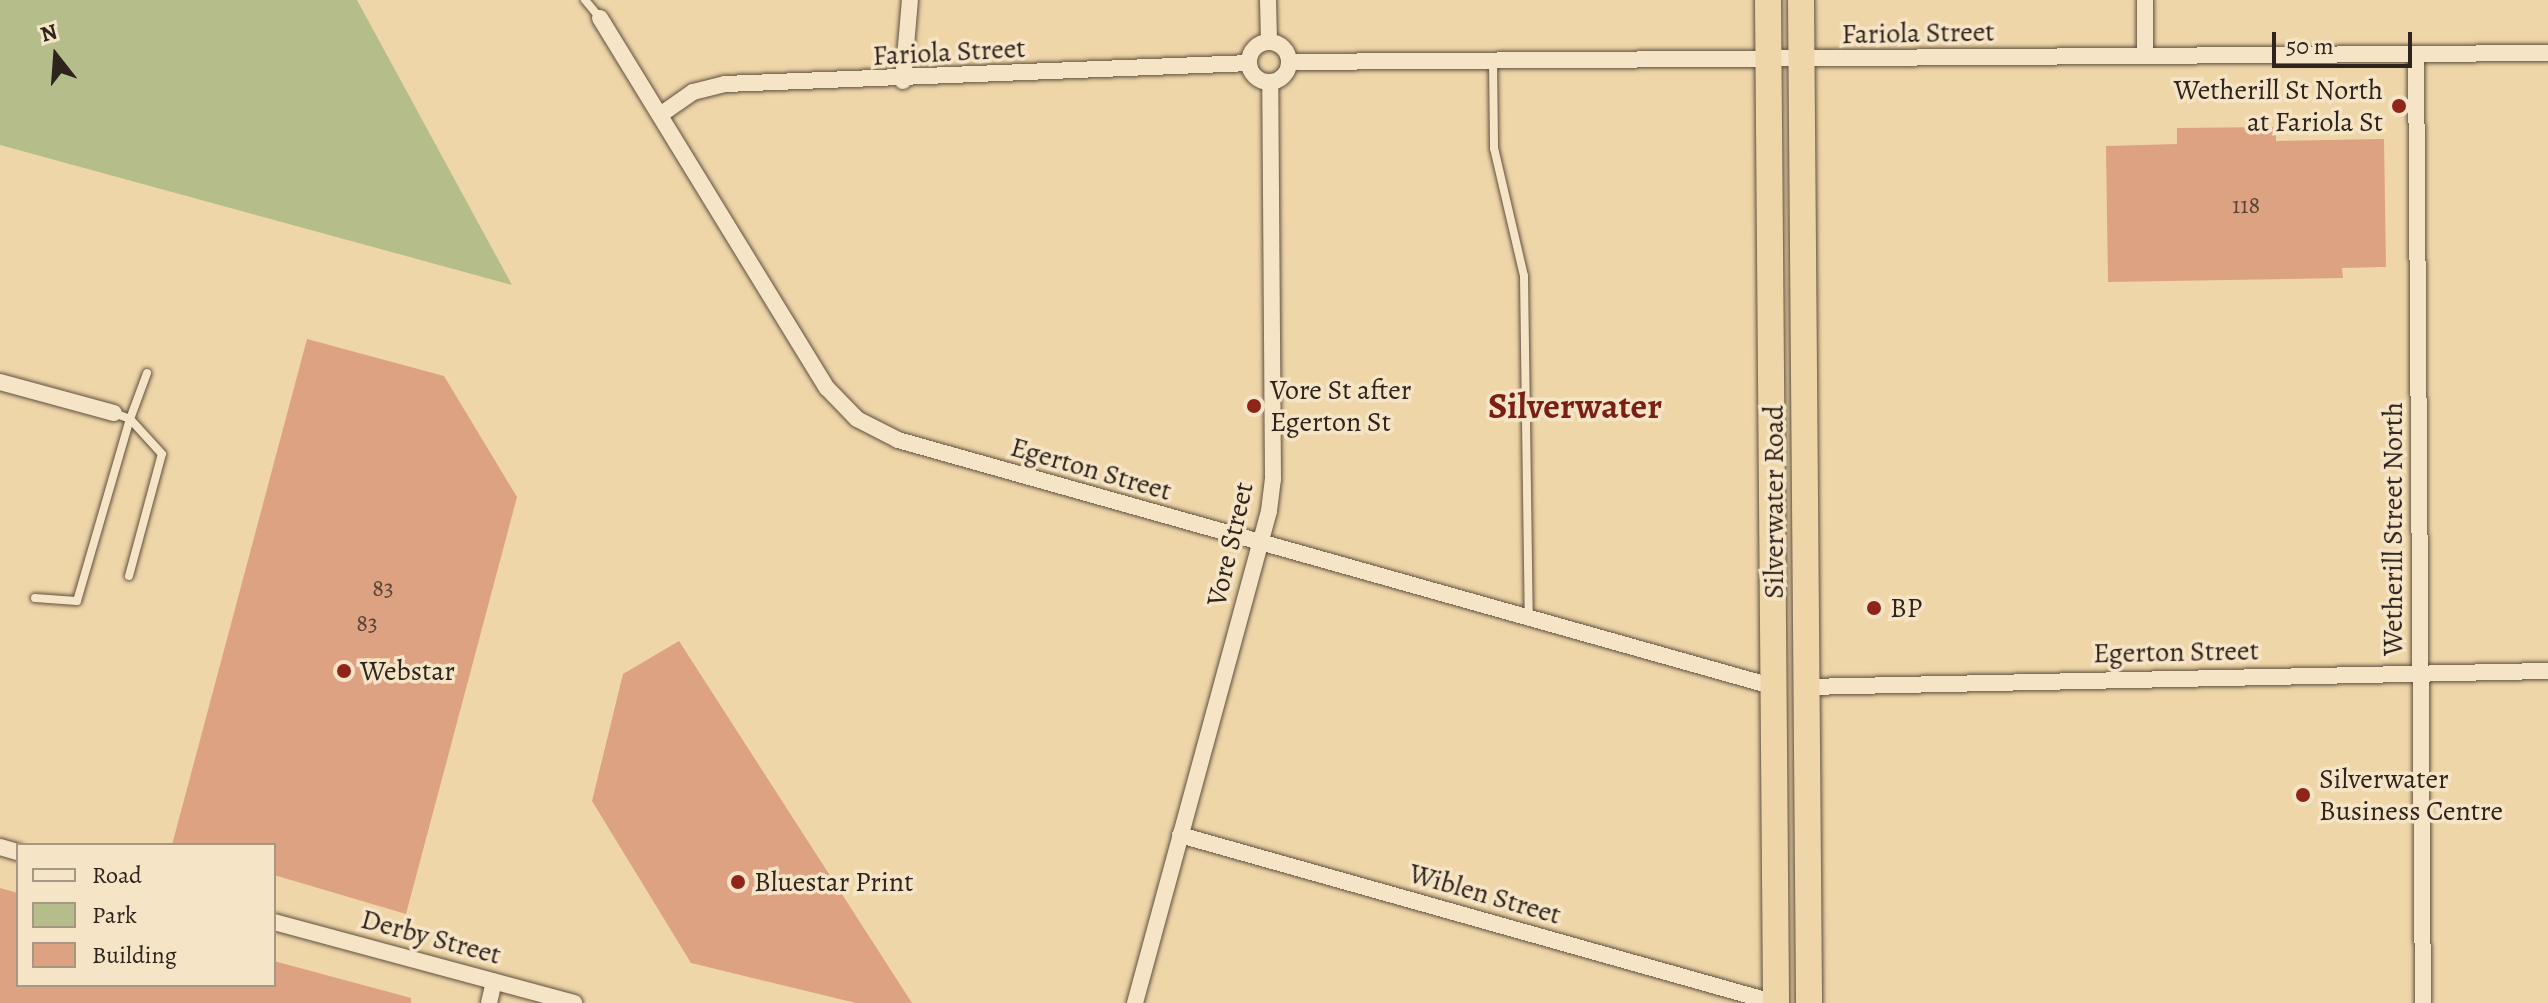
<!DOCTYPE html>
<html>
<head>
<meta charset="utf-8">
<style>
	body { margin:0 }
	#map { position:relative; width:2548px; height:1003px; overflow:hidden; background:#efd6a8; font-family:Alegreya,serif }
	div>[style] { position:absolute }
	[style*='--x'] { left:calc(var(--x)*1px); top:calc(var(--y)*1px); width:calc(var(--w)*1px); rotate:calc(var(--a)*1deg) }
	.green>* { inset:0; background:#b5be8a }
	.building>* { inset:0; background:#dda281 }
	.roads { filter:drop-shadow(0 0 2px #5f5040) drop-shadow(0 0 2px #5f5040) }
	.service>* { height:8px; margin:-4px; padding:0 4px; transform-origin:4px; border-radius:4px; background:#f5e4c6 }
	.minor>* { height:16px; margin:-8px; padding:0 8px; transform-origin:8px; border-radius:8px; background:#f5e4c6 }
	.minor>.ring { margin:-8px; padding:0; box-sizing:content-box; background:none; border:16px solid #f5e4c6; border-radius:50% }
	.trunk>* { height:26px; margin:-13px; padding:0 13px; transform-origin:13px; border-radius:13px; background:#efd6a8 }
	.dots>* { width:22px; height:22px; translate:-50% -50%; box-sizing:border-box; border:4px solid #f5e4c6; border-radius:50% }
	span { translate:-50% -50%; white-space:nowrap; text-align:center; line-height:1.15; -webkit-text-stroke:7px #f5e4c6; paint-order:stroke }
	.number-label { font-size:24px; color:#5a4436 }
	.number-label span { -webkit-text-stroke-width:0 }
	.street-label { font-size:28px; color:#2f241d }
	.poi-label { font-size:28px; color:#2f241d }
	.right { translate:-100% -50%; text-align:right }
	.left { translate:0 -50%; text-align:left }
	.district-label { font-size:36px; color:#7a1f14; font-weight:700 }
	.legend { position:absolute; left:16px; top:843px; width:260px; height:144px; box-sizing:border-box; background:#f5e4c6; border:2px solid #a69782; margin:0; padding:10px 14px; list-style:none; font-size:24px; color:#2f241d }
	.legend li { display:flex; align-items:center; gap:16px; height:40px }
	.legend b { width:40px; border:2px solid #a69782 }
	.north { position:absolute; left:16px; top:16px; width:80px; height:80px; -webkit-text-stroke:6px #f5e4c6; paint-order:stroke; rotate:343deg; font-size:22px; font-weight:700; line-height:32px; text-align:center; color:#2f241d }
	.north::after { content:''; display:block; margin:auto; width:28px; height:36px; background:#2f241d; clip-path:polygon(50% 0,100% 100%,50% 72%,0 100%) }
	.scale { position:absolute; left:2272px; top:32px; width:140px; height:36px; box-sizing:border-box; border:4px solid #2f241d; border-top:0; padding-left:10px; font-size:24px; line-height:28px; white-space:nowrap; color:#2f241d; -webkit-text-stroke:6px #f5e4c6; paint-order:stroke }
</style>
</head>
<body>
<div id="map">
	<div class="green">
		<div style="clip-path:polygon(0 0,357px 0,512px 285px,0 145px)"></div>
	</div>
	<div class="building">
		<div style="clip-path:polygon(2276px 127px,2276px 141px,2384px 139px,2386px 267px,2342px 268px,2343px 278px,2108px 282px,2106px 146px,2177px 144px,2177px 128px)"></div>
		<div style="clip-path:polygon(307px 339px,444px 376px,517px 497px,406px 914px,274px 875px,274px 845px,172px 845px)"></div>
		<div style="clip-path:polygon(679px 641px,912px 1003px,856px 1003px,691px 963px,592px 801px,623px 674px)"></div>
		<div style="clip-path:polygon(0 888px,18px 893px,18px 985px,274px 985px,274px 961px,411px 998px,411px 1003px,0 1003px)"></div>
	</div>
	<div class="roads">
		<div class="service">
			<div style="--x:585;--y:0;--w:23;--a:50"></div>
			<div style="--x:1493;--y:61;--w:87;--a:89.3"></div>
			<div style="--x:1494;--y:148;--w:131;--a:76.8"></div>
			<div style="--x:1524;--y:276;--w:342;--a:89.2"></div>
			<div style="--x:129;--y:576;--w:126;--a:-74.9"></div>
			<div style="--x:162;--y:454;--w:47;--a:-132.4"></div>
			<div style="--x:130;--y:419;--w:49;--a:-69.7"></div>
			<div style="--x:35;--y:598;--w:42;--a:4.1"></div>
			<div style="--x:77;--y:601;--w:190;--a:-73.8"></div>
			<div style="--x:130;--y:419;--w:17;--a:-159"></div>
		</div>
		<div class="minor">
			<div style="--x:1268;--y:0;--w:42;--a:88.6"></div>
			<div style="--x:2145;--y:0;--w:55;--a:90"></div>
			<div style="--x:600;--y:18;--w:434;--a:58.5"></div>
			<div style="--x:827;--y:388;--w:43;--a:45.9"></div>
			<div style="--x:857;--y:419;--w:46;--a:27.1"></div>
			<div style="--x:898;--y:440;--w:911;--a:15.73"></div>
			<div class="ring" style="left:1249px;top:42px;width:24px;height:24px"></div>
			<div style="--x:2416;--y:54;--w:949;--a:89.58"></div>
			<div style="--x:1289;--y:62;--w:1259;--a:-0.41"></div>
			<div style="--x:903;--y:81;--w:81;--a:-85.1"></div>
			<div style="--x:660;--y:115;--w:40;--a:-34.9"></div>
			<div style="--x:693;--y:92;--w:33;--a:-14"></div>
			<div style="--x:725;--y:84;--w:524;--a:-2.29"></div>
			<div style="--x:0;--y:382;--w:118;--a:15.2"></div>
			<div style="--x:1806;--y:687;--w:742;--a:-1.24"></div>
			<div style="--x:1180;--y:835;--w:619;--a:15.74"></div>
			<div style="--x:0;--y:847;--w:19;--a:16"></div>
			<div style="--x:274;--y:922;--w:311;--a:15.1"></div>
			<div style="--x:489;--y:1003;--w:22;--a:-77"></div>
			<div style="--x:1135;--y:1003;--w:510;--a:-74.76"></div>
			<div style="--x:1269;--y:511;--w:32;--a:-83"></div>
			<div style="--x:1273;--y:479;--w:397;--a:-90.4"></div>
		</div>
		<div class="trunk">
			<div style="--x:1768;--y:0;--w:1003;--a:89.54"></div>
			<div style="--x:1801;--y:0;--w:1003;--a:89.54"></div>
		</div>
	</div>
	<div class="dots">
		<div style="left:2399px;top:106px;background:#8f2418"></div>
		<div style="left:1254px;top:406px;background:#8f2418"></div>
		<div style="left:1874px;top:608px;background:#8f2418"></div>
		<div style="left:344px;top:671px;background:#8f2418"></div>
		<div style="left:2303px;top:795px;background:#8f2418"></div>
		<div style="left:738px;top:882px;background:#8f2418"></div>
	</div>
	<div class="number-label">
		<span style="left:2246px;top:206px">118</span>
		<span style="left:383px;top:589px">83</span>
		<span style="left:367px;top:624px">83</span>
	</div>
	<div class="street-label">
		<span style="left:1918px;top:33px;rotate:-1deg">Fariola Street</span>
		<span style="left:949px;top:52px;rotate:-3deg">Fariola Street</span>
		<span style="left:1091px;top:469px;rotate:16deg">Egerton Street</span>
		<span style="left:1774px;top:502px;rotate:-90deg">Silverwater Road</span>
		<span style="left:2393px;top:529px;rotate:-90deg">Wetherill Street North</span>
		<span style="left:1230px;top:544px;rotate:-77deg">Vore Street</span>
		<span style="left:2176px;top:652px;rotate:-1deg">Egerton Street</span>
		<span style="left:1485px;top:894px;rotate:16deg">Wiblen Street</span>
		<span style="left:431px;top:937px;rotate:15deg">Derby Street</span>
	</div>
	<div class="poi-label">
		<span class="right" style="left:2383px;top:106px">Wetherill St North<br>at Fariola St</span>
		<span class="left" style="left:1270px;top:406px">Vore St after<br>Egerton St</span>
		<span class="left" style="left:1890px;top:608px">BP</span>
		<span class="left" style="left:360px;top:671px">Webstar</span>
		<span class="left" style="left:2319px;top:795px">Silverwater<br>Business Centre</span>
		<span class="left" style="left:754px;top:882px">Bluestar Print</span>
	</div>
	<div class="district-label">
		<span style="left:1575px;top:406px">Silverwater</span>
	</div>
	<ul class="legend">
	<li><b style="height:10px;background:#f5e4c6"></b>Road</li>
	<li><b style="height:22px;background:#b5be8a"></b>Park</li>
	<li><b style="height:22px;background:#dda281"></b>Building</li>
	</ul>
	<div class="north">N</div>
	<div class="scale">50 m</div>
</div>
</body>
</html>
